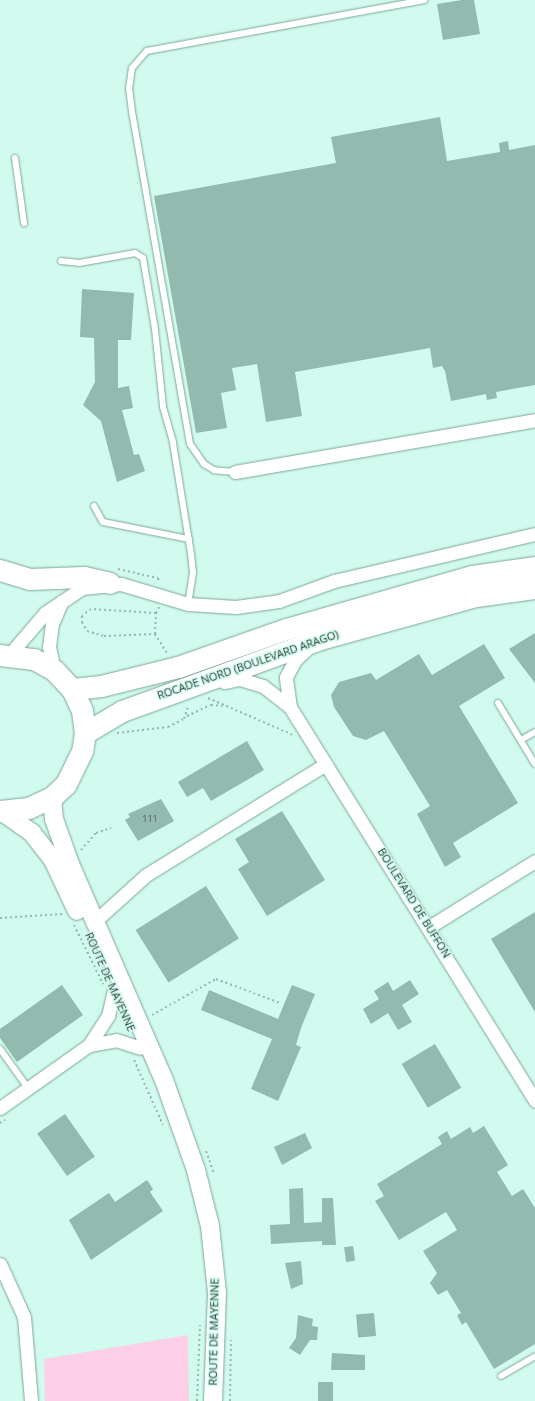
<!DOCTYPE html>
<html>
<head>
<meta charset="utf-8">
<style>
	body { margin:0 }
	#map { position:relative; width:535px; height:1401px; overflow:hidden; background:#d1fbee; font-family:"Open Sans",sans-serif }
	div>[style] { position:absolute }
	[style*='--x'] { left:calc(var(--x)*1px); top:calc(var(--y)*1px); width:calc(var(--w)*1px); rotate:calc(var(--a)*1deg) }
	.green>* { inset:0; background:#fdcfe8 }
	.building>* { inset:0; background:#92baae; transform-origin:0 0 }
	.path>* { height:2px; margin-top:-1px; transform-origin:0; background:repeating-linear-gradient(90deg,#97b8ae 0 2px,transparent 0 5px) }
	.roads { filter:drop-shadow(0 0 1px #7ea69a) drop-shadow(0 0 1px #7ea69a) }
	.lane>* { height:6px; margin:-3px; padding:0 3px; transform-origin:3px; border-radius:3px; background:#fff }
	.street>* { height:13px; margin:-6.5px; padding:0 6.5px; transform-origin:6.5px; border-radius:6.5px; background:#fff }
	.secondary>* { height:18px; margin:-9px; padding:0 9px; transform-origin:9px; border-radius:9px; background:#fff }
	.primary>* { height:21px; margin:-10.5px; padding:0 10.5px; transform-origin:10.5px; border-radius:10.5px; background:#fff }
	span { translate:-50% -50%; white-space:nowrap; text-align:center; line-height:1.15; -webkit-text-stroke:3px #d1fbee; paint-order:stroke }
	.number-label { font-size:9px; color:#485f58 }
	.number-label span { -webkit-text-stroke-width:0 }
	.street-label { font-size:11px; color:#30413c }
</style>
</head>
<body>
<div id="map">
	<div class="green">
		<div style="clip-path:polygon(188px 1335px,189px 1401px,45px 1401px,44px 1359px)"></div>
	</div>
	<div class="building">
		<div style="clip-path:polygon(462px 0,474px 0,480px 34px,443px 40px,437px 4px)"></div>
		<div style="clip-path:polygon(440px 117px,447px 161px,500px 152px,499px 143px,508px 141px,509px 150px,535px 145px,535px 385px,496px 392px,497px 398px,487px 400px,486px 394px,451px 401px,445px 371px,442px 366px,433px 368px,430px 348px,295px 372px,302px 416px,266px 422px,257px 364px,232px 368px,236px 390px,221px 393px,227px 428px,196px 433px,154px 196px,336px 163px,331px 137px)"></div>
		<div style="clip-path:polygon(82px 289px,134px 293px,131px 340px,118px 340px,118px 388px,129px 386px,133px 408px,122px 410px,134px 455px,139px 454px,145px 471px,117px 482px,101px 421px,83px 405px,95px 382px,94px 338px,80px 337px)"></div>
		<div style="clip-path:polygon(535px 633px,535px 683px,509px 649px)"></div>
		<div style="clip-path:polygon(484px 644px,505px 678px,459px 706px,518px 803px,453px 843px,461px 857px,445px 867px,417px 814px,430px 806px,384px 731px,366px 740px,353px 736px,334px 707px,331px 695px,339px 682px,371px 673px,376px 680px,419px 654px,432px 675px)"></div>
		<div style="clip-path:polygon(247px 741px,264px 770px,211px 801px,203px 788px,187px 797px,178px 782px)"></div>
		<div style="clip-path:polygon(161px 799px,174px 821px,138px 841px,125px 820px,130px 817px,128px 814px)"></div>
		<div style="clip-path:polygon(282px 811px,325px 880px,267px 916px,238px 869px,249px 862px,235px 839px)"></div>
		<div style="left:206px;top:886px;width:62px;height:83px;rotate:58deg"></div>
		<div style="clip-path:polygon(535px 912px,535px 1012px,491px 939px)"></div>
		<div style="clip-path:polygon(410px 980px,419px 994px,402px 1005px,412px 1022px,398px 1030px,388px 1013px,371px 1024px,363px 1009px,379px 999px,374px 991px,388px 982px,393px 991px)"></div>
		<div style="clip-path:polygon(62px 985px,83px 1015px,17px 1062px,0 1038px,0 1029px)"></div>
		<div style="clip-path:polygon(292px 985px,315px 994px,301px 1028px,296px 1045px,301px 1047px,278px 1101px,251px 1089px,272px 1039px,201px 1010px,209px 990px,278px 1019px)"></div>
		<div style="left:435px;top:1044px;width:51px;height:39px;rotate:59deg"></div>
		<div style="left:65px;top:1114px;width:52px;height:34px;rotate:55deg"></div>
		<div style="clip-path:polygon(484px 1126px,508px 1165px,497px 1172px,512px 1196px,523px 1189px,535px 1208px,535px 1344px,494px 1369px,466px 1322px,462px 1325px,457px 1315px,461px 1313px,447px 1290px,438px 1295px,430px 1283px,437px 1273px,423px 1251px,457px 1230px,446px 1212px,399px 1240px,375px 1201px,384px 1196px,377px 1184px,442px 1144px,438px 1137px,447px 1131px,451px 1139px,470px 1127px,473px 1133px)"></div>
		<div style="clip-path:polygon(305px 1133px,312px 1148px,282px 1165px,274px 1147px)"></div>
		<div style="clip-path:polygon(147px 1180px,153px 1189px,150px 1192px,163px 1211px,91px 1260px,69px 1220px,109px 1193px,115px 1202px)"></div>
		<div style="clip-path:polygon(303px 1188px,304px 1223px,322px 1222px,322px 1198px,333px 1198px,336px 1245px,322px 1245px,322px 1241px,271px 1244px,270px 1225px,290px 1224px,289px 1189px)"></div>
		<div style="left:353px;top:1246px;width:15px;height:9px;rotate:82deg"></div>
		<div style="clip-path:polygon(301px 1261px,303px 1284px,291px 1289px,285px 1263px)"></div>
		<div style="left:374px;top:1313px;width:23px;height:18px;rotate:85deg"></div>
		<div style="clip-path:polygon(298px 1315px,313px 1319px,312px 1326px,318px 1327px,317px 1340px,310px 1340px,300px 1355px,289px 1348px,296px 1338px)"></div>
		<div style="clip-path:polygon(332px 1353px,365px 1355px,365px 1370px,331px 1370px)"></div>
		<div style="left:318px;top:1382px;width:15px;height:19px"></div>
	</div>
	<div class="path">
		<div style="--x:118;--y:569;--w:41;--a:12.7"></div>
		<div style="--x:158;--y:578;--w:5;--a:79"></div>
		<div style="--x:159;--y:607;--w:7;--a:117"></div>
		<div style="--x:156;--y:613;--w:65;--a:-176.5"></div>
		<div style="--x:91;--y:609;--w:11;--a:142"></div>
		<div style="--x:82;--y:616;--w:6;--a:90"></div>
		<div style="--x:82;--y:622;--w:10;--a:61"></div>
		<div style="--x:87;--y:631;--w:18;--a:16"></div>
		<div style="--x:104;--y:636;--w:51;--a:-2.2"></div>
		<div style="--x:155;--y:634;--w:22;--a:58"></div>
		<div style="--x:155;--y:634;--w:21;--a:-87"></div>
		<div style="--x:208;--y:698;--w:93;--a:23.5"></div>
		<div style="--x:187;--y:716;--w:26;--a:-25"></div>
		<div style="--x:211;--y:705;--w:16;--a:4"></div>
		<div style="--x:117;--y:733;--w:51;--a:-6.7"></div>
		<div style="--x:168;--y:727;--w:18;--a:-27"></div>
		<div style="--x:184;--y:719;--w:13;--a:-72"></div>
		<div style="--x:81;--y:850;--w:23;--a:-49"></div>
		<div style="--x:96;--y:833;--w:16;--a:-18"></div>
		<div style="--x:0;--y:918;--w:63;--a:-3.6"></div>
		<div style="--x:74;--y:925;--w:66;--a:63.8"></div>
		<div style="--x:152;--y:1015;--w:73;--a:-29.4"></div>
		<div style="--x:216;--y:979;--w:68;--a:20.6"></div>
		<div style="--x:134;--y:1060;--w:71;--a:66"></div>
		<div style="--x:0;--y:1123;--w:6;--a:-31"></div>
		<div style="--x:206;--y:1151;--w:24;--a:71"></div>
		<div style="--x:197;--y:1401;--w:76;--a:-87.7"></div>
		<div style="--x:230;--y:1401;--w:61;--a:-89.1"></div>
	</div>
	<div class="roads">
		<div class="lane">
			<div style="--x:15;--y:158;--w:66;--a:82.1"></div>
			<div style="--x:61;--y:261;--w:18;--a:6"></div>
			<div style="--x:79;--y:263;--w:57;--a:-10.1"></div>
			<div style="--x:135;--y:253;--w:9;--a:32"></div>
			<div style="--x:143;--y:258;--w:72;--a:80.4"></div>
			<div style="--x:155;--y:329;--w:78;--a:84.1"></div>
			<div style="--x:163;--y:407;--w:37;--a:74"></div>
			<div style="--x:173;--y:443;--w:112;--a:80.8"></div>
			<div style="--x:191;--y:554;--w:19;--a:84"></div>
			<div style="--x:193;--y:573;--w:31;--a:99"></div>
			<div style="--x:235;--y:472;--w:21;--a:-175"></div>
			<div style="--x:214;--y:470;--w:12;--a:-149"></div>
			<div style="--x:204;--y:464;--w:24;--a:-125"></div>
			<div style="--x:190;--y:444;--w:337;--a:-99.9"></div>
			<div style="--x:132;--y:112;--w:23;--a:-97"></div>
			<div style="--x:129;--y:89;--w:21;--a:-82"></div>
			<div style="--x:132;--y:68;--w:23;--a:-49"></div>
			<div style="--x:147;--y:51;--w:282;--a:-10.4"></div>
			<div style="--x:94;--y:506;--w:18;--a:61"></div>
			<div style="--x:103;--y:522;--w:88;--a:11.2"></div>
			<div style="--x:498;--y:703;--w:71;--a:58.8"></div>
			<div style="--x:521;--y:740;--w:16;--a:-30"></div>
			<div style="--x:0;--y:1049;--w:48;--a:54.3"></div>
			<div style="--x:501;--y:1376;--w:39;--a:-30"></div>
		</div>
		<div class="street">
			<div style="--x:235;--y:472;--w:304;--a:-9.8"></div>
			<div style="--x:10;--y:654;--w:54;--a:-49.5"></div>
			<div style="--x:45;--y:613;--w:45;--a:-34"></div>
			<div style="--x:82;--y:588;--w:39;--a:-6"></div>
			<div style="--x:121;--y:584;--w:70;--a:16.6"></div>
			<div style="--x:188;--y:604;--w:48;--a:3.6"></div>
			<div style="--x:236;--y:607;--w:43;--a:-7.9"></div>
			<div style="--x:279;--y:601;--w:59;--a:-20"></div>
			<div style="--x:334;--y:581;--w:206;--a:-13.2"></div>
			<div style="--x:54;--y:670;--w:24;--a:-102"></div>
			<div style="--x:49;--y:647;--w:23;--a:-83"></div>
			<div style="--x:52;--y:624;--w:25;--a:-67"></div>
			<div style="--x:224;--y:682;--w:16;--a:-11"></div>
			<div style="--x:240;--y:679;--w:24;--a:17"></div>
			<div style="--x:263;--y:686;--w:34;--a:38"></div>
			<div style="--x:290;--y:707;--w:464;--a:58.1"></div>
			<div style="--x:290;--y:707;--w:30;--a:-98"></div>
			<div style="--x:286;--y:677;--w:19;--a:-62"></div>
			<div style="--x:295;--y:660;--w:19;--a:-43"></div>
			<div style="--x:94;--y:922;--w:70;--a:-42.1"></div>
			<div style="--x:146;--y:875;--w:211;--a:-31.7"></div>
			<div style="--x:429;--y:927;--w:125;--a:-31.9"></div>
			<div style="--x:89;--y:1045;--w:27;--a:-10"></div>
			<div style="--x:116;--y:1040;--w:25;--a:18"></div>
			<div style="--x:0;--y:1108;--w:109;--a:-35.3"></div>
			<div style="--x:89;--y:1045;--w:35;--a:-57"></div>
			<div style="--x:108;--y:1016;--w:27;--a:-77"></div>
			<div style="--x:0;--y:1264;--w:58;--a:65.6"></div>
			<div style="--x:24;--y:1317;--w:84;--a:85.2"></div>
		</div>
		<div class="secondary">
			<div style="--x:52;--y:797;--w:22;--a:85"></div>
			<div style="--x:54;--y:819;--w:48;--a:70.4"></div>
			<div style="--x:70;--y:864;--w:236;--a:66.5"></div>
			<div style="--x:164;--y:1080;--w:96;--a:70.4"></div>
			<div style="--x:196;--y:1170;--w:58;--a:76"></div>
			<div style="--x:210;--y:1226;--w:67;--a:84"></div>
			<div style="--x:217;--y:1293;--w:108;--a:92.1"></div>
			<div style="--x:1;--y:811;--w:38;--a:35"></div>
			<div style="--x:32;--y:833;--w:34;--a:52"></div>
			<div style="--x:53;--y:860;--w:56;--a:64.8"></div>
		</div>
		<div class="primary">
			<div style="--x:0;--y:570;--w:30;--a:17"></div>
			<div style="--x:29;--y:579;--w:55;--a:-2.1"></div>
			<div style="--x:84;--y:577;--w:26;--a:13"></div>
			<div style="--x:0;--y:655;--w:34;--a:7"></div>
			<div style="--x:34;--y:659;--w:23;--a:29"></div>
			<div style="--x:54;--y:670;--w:26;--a:47"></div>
			<div style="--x:72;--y:689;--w:23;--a:65"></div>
			<div style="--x:82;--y:710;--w:23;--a:83"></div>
			<div style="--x:85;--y:733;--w:18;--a:99"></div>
			<div style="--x:82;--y:751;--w:37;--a:116"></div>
			<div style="--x:66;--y:784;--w:19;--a:137"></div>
			<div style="--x:52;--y:797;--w:26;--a:155"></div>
			<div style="--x:28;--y:808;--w:28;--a:174"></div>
			<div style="--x:72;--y:689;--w:29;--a:-6"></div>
			<div style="--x:101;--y:686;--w:79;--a:-13.9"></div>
			<div style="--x:178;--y:667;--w:114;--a:-19.4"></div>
			<div style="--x:286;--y:629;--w:193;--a:-15.9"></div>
			<div style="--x:472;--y:576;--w:64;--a:-8.1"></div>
			<div style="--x:85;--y:733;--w:43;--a:-30.7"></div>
			<div style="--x:122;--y:711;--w:208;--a:-20"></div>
			<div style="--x:317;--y:640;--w:165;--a:-15.5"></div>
			<div style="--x:476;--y:596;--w:60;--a:-7.7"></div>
		</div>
	</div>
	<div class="number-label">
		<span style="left:150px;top:819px">111</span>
	</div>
	<div class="street-label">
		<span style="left:248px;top:665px;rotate:-19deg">ROCADE NORD (BOULEVARD ARAGO)</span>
		<span style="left:414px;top:903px;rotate:58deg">BOULEVARD DE BUFFON</span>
		<span style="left:110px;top:982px;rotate:66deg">ROUTE DE MAYENNE</span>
		<span style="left:214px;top:1332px;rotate:-89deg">ROUTE DE MAYENNE</span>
	</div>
</div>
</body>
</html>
